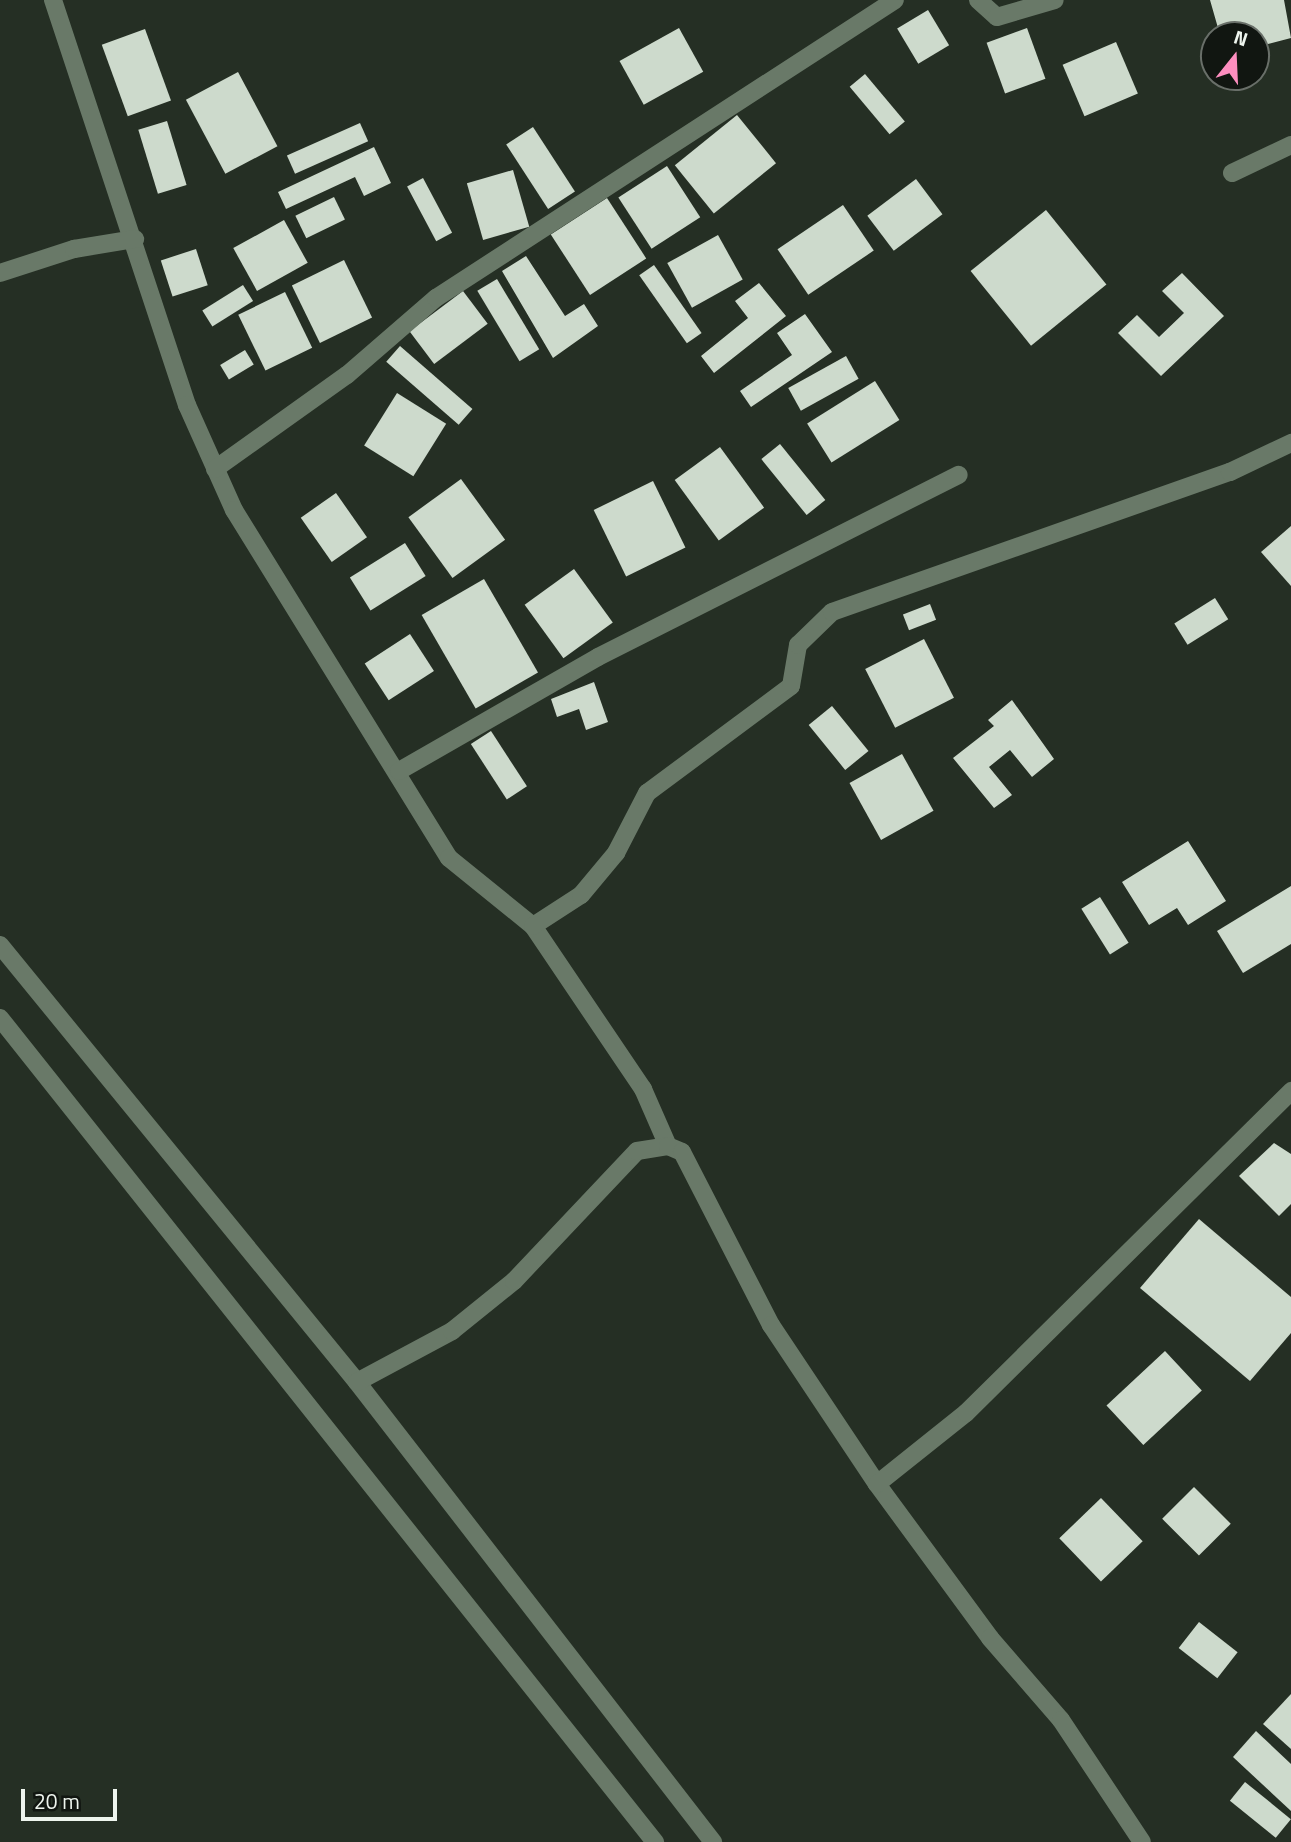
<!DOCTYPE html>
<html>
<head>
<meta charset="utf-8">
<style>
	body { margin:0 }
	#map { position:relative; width:1291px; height:1842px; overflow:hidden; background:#252f24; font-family:"Titillium Web",sans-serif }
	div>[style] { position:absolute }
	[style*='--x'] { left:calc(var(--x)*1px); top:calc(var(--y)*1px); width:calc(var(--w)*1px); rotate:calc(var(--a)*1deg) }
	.building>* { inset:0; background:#cddacc; transform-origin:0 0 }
	.minor>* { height:18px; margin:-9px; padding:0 9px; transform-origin:9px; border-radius:9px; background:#697968 }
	span { translate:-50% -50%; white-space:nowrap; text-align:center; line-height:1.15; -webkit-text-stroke:7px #111611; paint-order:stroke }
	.north { position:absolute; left:1200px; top:21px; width:70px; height:70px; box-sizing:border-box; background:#111611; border:2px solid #696f69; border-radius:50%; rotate:18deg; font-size:19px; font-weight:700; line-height:28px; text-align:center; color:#eef5ee }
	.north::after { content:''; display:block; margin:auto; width:24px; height:32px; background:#fd8ebf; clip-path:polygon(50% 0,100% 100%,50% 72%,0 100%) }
	.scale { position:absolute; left:21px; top:1789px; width:96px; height:32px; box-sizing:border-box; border:4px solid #eef5ee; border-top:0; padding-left:9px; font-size:21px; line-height:24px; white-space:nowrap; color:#eef5ee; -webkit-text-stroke:5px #111611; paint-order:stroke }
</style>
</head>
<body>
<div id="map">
	<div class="building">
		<div style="clip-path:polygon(1210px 0,1284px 0,1291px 38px,1256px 47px,1256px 35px,1220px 35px)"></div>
		<div style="left:928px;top:10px;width:41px;height:36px;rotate:59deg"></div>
		<div style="left:679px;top:28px;width:50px;height:68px;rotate:61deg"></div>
		<div style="left:1027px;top:28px;width:54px;height:43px;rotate:70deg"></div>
		<div style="left:145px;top:29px;width:76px;height:46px;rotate:70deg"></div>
		<div style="left:1116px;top:42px;width:56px;height:58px;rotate:67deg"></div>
		<div style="left:238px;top:72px;width:84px;height:59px;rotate:62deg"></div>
		<div style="left:865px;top:74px;width:62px;height:20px;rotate:50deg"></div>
		<div style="left:737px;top:115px;width:62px;height:80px;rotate:51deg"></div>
		<div style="left:167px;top:121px;width:67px;height:30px;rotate:73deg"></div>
		<div style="left:360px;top:123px;width:20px;height:80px;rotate:66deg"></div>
		<div style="left:533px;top:127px;width:77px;height:32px;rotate:57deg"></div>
		<div style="clip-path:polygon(374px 147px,391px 183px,364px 196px,355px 177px,286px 209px,278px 192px)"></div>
		<div style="left:667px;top:166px;width:61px;height:58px;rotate:57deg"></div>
		<div style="left:513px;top:170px;width:59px;height:48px;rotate:74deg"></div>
		<div style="left:423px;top:178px;width:62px;height:18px;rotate:62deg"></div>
		<div style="left:916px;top:179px;width:44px;height:61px;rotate:53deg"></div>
		<div style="left:334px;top:197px;width:25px;height:43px;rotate:64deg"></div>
		<div style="left:607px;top:198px;width:72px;height:67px;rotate:57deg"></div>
		<div style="left:843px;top:205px;width:55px;height:79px;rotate:56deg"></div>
		<div style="left:1046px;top:210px;width:96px;height:97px;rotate:51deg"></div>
		<div style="left:284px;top:220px;width:49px;height:58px;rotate:61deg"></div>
		<div style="left:718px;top:235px;width:51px;height:58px;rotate:61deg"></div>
		<div style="left:196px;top:249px;width:38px;height:37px;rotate:72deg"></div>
		<div style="clip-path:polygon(526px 256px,565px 316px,584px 304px,598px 326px,553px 358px,502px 271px)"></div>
		<div style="left:344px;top:260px;width:64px;height:58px;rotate:64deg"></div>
		<div style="left:654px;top:265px;width:83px;height:18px;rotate:55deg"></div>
		<div style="clip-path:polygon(1182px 273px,1224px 316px,1161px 376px,1118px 333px,1137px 315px,1159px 337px,1184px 313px,1162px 291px)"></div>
		<div style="left:497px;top:279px;width:82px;height:23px;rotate:59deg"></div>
		<div style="clip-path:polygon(759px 283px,786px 316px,714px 373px,701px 356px,748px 318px,735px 301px)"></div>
		<div style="left:243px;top:285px;width:19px;height:48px;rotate:58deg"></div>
		<div style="left:463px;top:291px;width:41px;height:67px;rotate:53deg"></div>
		<div style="left:285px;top:292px;width:62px;height:52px;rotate:64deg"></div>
		<div style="clip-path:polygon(805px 314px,832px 352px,751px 407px,740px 391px,792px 355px,777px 333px)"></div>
		<div style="left:400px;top:346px;width:96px;height:21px;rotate:41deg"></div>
		<div style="left:245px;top:350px;width:17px;height:29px;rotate:59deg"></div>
		<div style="left:846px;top:356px;width:26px;height:66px;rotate:61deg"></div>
		<div style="left:875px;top:381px;width:46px;height:80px;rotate:58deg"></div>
		<div style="left:397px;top:393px;width:58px;height:62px;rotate:32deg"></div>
		<div style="left:780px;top:444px;width:72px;height:24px;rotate:51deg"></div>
		<div style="left:720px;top:447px;width:75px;height:56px;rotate:54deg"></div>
		<div style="left:461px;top:479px;width:75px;height:65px;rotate:54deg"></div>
		<div style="left:653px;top:481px;width:74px;height:66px;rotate:64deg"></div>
		<div style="left:336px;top:493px;width:54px;height:43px;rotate:55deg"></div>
		<div style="clip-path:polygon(1291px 526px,1291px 586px,1261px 552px)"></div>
		<div style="left:405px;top:543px;width:39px;height:65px;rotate:58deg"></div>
		<div style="left:574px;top:569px;width:66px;height:61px;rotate:54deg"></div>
		<div style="left:484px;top:579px;width:108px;height:72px;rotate:60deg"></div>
		<div style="left:1215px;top:598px;width:25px;height:48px;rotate:58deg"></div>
		<div style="left:930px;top:604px;width:17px;height:29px;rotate:69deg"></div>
		<div style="left:410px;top:634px;width:44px;height:54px;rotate:57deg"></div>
		<div style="left:924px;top:639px;width:66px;height:66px;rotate:63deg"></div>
		<div style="clip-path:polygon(594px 682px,608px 722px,586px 730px,579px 709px,557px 717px,551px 699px)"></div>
		<div style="clip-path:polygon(1012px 700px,1054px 759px,1032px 777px,1010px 750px,989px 767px,1012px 795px,994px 808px,953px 758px,994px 726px,988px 720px)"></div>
		<div style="left:832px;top:706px;width:58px;height:30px;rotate:51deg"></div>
		<div style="left:491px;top:731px;width:66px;height:24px;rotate:57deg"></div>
		<div style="left:902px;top:754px;width:65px;height:60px;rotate:61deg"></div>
		<div style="clip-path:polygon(1188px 841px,1226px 901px,1188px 925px,1177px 908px,1149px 925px,1122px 882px)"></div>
		<div style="clip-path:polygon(1291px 886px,1291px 944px,1243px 973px,1217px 931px)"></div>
		<div style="left:1100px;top:897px;width:54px;height:22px;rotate:58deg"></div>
		<div style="clip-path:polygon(1274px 1143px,1291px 1154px,1291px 1204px,1279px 1216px,1239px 1176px)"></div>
		<div style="clip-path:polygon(1199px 1219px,1291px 1297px,1291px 1333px,1250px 1381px,1140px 1288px)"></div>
		<div style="left:1165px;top:1351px;width:54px;height:80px;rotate:47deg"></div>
		<div style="left:1194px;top:1487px;width:52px;height:45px;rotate:45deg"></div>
		<div style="left:1101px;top:1498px;width:60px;height:58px;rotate:46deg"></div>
		<div style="left:1199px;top:1622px;width:49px;height:33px;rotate:38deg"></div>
		<div style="clip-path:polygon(1291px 1694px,1291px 1749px,1263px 1724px)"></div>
		<div style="clip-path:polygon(1256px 1731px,1291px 1764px,1291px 1811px,1233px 1757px)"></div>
		<div style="left:1245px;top:1782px;width:59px;height:24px;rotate:39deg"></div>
	</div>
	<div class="minor">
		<div style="--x:53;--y:0;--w:427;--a:71.7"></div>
		<div style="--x:187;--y:405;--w:115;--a:65.9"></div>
		<div style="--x:234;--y:510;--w:409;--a:58.3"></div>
		<div style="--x:449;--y:858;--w:108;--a:39"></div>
		<div style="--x:533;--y:926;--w:197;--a:56"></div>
		<div style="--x:643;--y:1089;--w:62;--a:66.3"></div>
		<div style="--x:978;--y:0;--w:25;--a:42"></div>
		<div style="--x:997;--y:17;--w:60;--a:-16.3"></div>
		<div style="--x:1232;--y:173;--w:65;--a:-25.4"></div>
		<div style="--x:0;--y:273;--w:78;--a:-18"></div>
		<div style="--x:74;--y:249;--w:62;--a:-9.3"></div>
		<div style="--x:215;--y:469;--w:162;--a:-35.5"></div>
		<div style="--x:347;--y:375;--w:118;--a:-40.9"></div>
		<div style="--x:436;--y:298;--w:547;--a:-32.99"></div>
		<div style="--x:399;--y:771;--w:229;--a:-29.8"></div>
		<div style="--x:598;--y:657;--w:404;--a:-26.8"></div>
		<div style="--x:533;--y:926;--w:57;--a:-32.9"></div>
		<div style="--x:581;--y:895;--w:55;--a:-50.2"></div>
		<div style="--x:616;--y:853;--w:68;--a:-62.7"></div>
		<div style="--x:647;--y:793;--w:179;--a:-36.6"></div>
		<div style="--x:791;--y:686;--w:42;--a:-80.3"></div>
		<div style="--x:798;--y:645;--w:47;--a:-44.1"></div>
		<div style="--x:832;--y:612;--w:422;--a:-19.4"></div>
		<div style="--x:1230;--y:472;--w:68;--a:-25.4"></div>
		<div style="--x:0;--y:945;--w:564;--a:50.75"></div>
		<div style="--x:357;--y:1382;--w:582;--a:52.26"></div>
		<div style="--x:0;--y:1018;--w:1053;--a:51.52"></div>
		<div style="--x:357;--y:1382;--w:108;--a:-28.2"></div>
		<div style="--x:452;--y:1331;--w:80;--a:-38.9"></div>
		<div style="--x:514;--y:1281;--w:179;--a:-46.6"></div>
		<div style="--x:637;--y:1151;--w:31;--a:-9"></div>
		<div style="--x:668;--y:1146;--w:15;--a:23"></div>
		<div style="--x:682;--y:1152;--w:195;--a:62.8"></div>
		<div style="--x:771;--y:1325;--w:191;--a:56.3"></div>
		<div style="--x:877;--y:1484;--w:191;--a:53.7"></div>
		<div style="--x:990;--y:1638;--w:108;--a:49.1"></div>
		<div style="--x:1061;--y:1720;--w:146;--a:56.4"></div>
		<div style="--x:877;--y:1484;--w:114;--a:-38.6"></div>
		<div style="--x:966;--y:1413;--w:458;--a:-44.7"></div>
	</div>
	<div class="north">N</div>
	<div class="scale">20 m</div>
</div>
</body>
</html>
